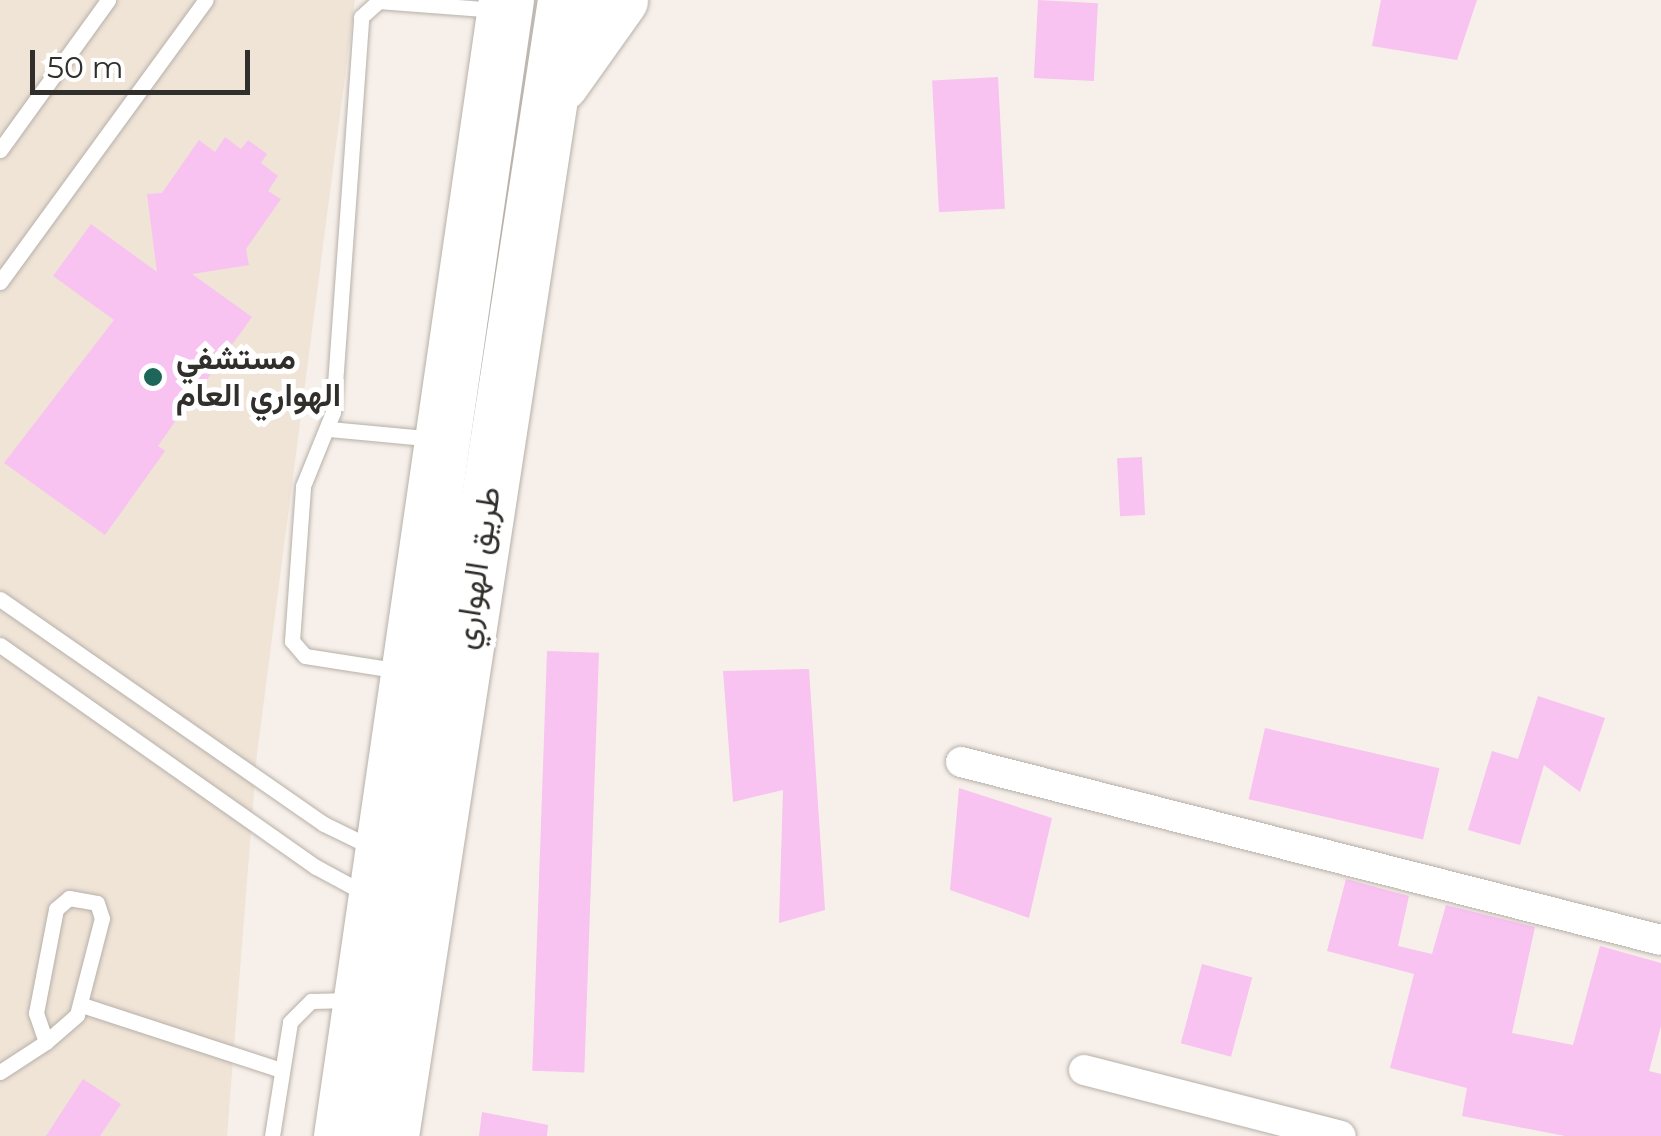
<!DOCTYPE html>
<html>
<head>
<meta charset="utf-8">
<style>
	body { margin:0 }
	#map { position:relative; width:1661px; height:1136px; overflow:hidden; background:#f7f0ea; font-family:Montserrat,Vazirmatn,sans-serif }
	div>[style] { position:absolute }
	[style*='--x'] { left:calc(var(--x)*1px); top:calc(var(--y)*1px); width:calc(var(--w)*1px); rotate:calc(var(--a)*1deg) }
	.built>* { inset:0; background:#f0e4d7 }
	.building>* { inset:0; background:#f8c2f1; transform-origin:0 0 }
	.roads { filter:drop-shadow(0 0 2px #b6b0a9) drop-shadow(0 0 2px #b6b0a9) }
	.lane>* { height:15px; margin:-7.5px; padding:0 7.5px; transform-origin:7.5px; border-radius:7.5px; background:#fff }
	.street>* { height:30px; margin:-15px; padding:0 15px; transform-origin:15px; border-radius:15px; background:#fff }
	.highway>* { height:55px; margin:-27.5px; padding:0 27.5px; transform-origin:27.5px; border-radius:27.5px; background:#fff }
	.dots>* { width:28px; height:28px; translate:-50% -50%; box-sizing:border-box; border:5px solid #fff; border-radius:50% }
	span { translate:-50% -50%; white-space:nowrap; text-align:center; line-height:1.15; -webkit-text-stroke:10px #fff; paint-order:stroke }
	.poi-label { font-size:32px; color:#312f2c; font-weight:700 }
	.left { translate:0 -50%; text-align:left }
	.street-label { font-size:32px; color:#312f2c }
	.scale { position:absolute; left:30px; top:50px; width:220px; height:45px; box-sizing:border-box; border:5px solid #312f2c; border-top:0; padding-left:12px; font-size:30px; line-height:35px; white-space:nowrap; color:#312f2c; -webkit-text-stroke:8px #fff; paint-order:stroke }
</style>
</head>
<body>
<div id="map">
	<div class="built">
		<div style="clip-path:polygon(0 0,355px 0,257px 754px,227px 1136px,0 1136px)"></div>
	</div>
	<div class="building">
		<div style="left:1038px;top:0;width:60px;height:78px;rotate:3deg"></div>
		<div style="clip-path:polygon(1381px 0,1477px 0,1457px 60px,1372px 46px)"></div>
		<div style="left:998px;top:77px;width:132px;height:66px;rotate:87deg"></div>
		<div style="clip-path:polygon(225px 137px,241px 149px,248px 140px,267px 154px,261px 163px,278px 176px,268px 191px,281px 199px,246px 249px,249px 265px,192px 274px,252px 317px,203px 385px,211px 391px,197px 409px,188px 403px,158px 446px,165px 451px,105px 535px,4px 463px,114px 320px,53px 276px,91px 224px,157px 272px,147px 194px,162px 193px,199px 140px,215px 152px)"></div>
		<div style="left:1142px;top:457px;width:58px;height:25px;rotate:87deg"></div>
		<div style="left:547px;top:651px;width:52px;height:420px;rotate:2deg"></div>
		<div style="clip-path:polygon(809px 669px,825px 910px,779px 923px,783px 790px,733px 802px,723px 671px)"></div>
		<div style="clip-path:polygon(1538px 696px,1605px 718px,1580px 792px,1544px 765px,1520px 845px,1468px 830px,1492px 751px,1518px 759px)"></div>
		<div style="left:1265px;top:728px;width:179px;height:73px;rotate:13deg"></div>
		<div style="clip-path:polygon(959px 788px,1052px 818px,1029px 918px,950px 890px)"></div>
		<div style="clip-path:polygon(1346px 879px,1409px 896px,1398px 946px,1432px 954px,1446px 905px,1535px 927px,1512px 1033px,1573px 1045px,1600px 946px,1661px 963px,1661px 1026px,1649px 1071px,1661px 1074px,1661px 1136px,1565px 1136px,1462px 1116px,1467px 1088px,1390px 1068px,1414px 974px,1327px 951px)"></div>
		<div style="left:1202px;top:964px;width:52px;height:82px;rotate:15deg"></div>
		<div style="clip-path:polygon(83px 1079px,121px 1104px,100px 1136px,46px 1136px)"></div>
		<div style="clip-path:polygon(482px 1112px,548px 1125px,547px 1136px,479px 1136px)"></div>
	</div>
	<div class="roads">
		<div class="lane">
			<div style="--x:0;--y:150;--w:185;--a:-54.2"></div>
			<div style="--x:0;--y:282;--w:349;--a:-53.9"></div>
			<div style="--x:329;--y:429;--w:105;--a:5.4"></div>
			<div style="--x:0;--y:599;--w:394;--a:34.8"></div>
			<div style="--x:324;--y:824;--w:57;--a:26.1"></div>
			<div style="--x:0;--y:645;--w:386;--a:35.1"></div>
			<div style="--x:316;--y:867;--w:55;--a:28.4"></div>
			<div style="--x:401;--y:671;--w:97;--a:-171.1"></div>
			<div style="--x:305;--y:656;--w:20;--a:-131"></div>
			<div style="--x:292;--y:641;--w:155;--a:-85.9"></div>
			<div style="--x:303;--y:486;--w:80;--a:-67.9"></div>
			<div style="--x:333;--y:412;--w:396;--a:-85.9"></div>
			<div style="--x:361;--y:17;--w:24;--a:-42"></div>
			<div style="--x:379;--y:1;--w:117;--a:4.4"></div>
			<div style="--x:69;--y:898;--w:28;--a:10"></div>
			<div style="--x:97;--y:903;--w:16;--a:72"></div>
			<div style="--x:102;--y:918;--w:100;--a:104.5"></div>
			<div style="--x:77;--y:1015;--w:41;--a:138.9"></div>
			<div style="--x:46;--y:1042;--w:31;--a:-109"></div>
			<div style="--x:36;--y:1013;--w:106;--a:-79.1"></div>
			<div style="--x:56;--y:909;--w:17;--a:-40"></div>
			<div style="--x:82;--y:1005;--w:209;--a:18.1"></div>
			<div style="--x:0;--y:1072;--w:55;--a:-33.1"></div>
			<div style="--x:272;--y:1136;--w:115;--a:-81"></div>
			<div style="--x:290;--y:1022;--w:30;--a:-45"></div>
			<div style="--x:311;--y:1001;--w:40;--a:-1.4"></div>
		</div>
		<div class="street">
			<div style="--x:961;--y:762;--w:722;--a:14.27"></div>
			<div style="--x:1084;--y:1070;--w:265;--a:14.4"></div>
		</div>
		<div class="highway">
			<div style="--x:561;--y:83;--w:102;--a:-54.6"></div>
			<div style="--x:341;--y:1136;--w:1148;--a:-81.74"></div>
			<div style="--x:391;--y:1136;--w:1149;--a:-81.29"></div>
		</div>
	</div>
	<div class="dots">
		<div style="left:153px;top:377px;background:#1e665a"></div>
	</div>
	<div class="poi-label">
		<span class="left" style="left:176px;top:377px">مستشفي<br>الهواري العام</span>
	</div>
	<div class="street-label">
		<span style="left:477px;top:568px;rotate:-81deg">طريق الهواري</span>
	</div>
	<div class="scale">50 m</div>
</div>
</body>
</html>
